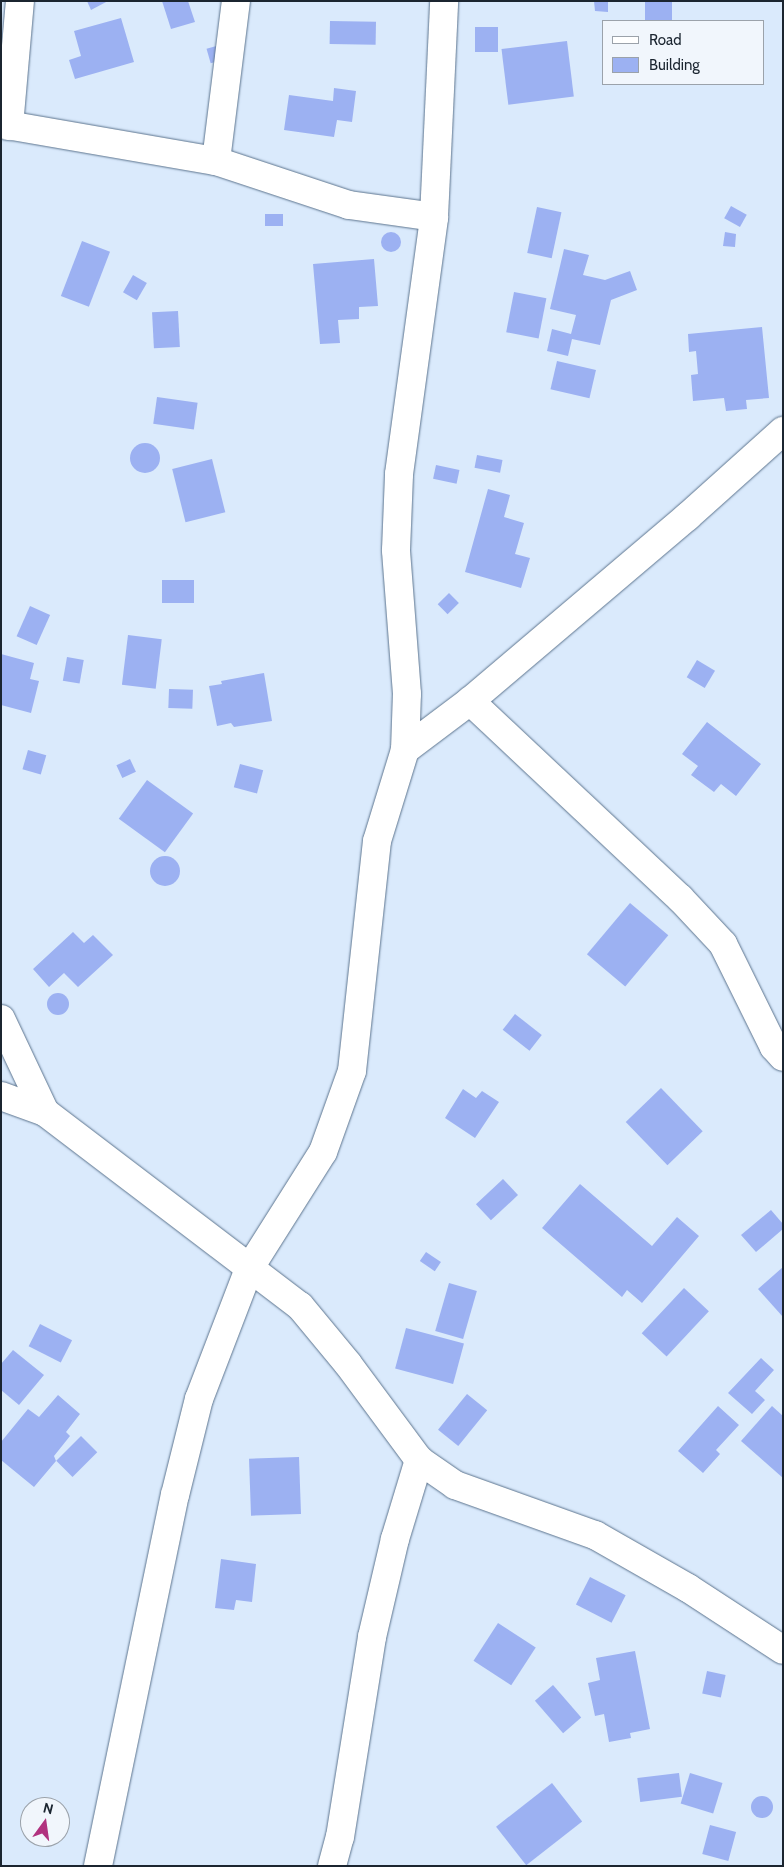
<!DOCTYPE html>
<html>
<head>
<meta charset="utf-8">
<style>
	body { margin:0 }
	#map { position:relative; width:784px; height:1867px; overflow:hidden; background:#daeafc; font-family:Cabin,sans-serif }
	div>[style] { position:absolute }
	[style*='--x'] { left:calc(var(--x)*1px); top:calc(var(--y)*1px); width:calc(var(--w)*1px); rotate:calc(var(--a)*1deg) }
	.building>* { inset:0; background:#9cb1f2; transform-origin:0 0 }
	.round { border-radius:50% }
	.roads { filter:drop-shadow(0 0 1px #5c748e) drop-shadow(0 0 1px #5c748e) }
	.minor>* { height:28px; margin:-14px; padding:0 14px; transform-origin:14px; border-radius:14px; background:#fff }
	span { translate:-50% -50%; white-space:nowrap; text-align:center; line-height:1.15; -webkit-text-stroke:4px #f1f6fc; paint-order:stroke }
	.frame { position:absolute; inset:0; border:2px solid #1b2530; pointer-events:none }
	.legend { position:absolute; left:602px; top:20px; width:162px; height:65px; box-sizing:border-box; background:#f1f6fc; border:1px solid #9ba2aa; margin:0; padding:6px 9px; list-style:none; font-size:15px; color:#1b2530 }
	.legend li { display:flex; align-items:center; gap:10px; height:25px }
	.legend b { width:25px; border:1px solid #9ba2aa }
	.north { position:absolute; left:20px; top:1797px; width:50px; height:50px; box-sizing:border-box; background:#f1f6fc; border:1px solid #9ba2aa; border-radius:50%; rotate:14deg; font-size:14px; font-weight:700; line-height:20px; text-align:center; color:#1b2530 }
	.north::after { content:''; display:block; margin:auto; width:18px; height:22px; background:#b1327f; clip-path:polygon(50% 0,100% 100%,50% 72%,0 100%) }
</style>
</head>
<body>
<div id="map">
	<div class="building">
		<div style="clip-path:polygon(87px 1px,108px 1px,91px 10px)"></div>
		<div style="clip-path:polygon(162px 1px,188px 1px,195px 22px,171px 29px)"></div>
		<div style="clip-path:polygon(594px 1px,608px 1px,608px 12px,595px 11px)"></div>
		<div style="left:645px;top:1px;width:27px;height:20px"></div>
		<div style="clip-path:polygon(121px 18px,134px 62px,75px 79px,69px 60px,81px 56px,74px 31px)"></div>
		<div style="left:330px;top:21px;width:46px;height:23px;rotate:1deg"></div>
		<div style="left:475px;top:27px;width:23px;height:25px"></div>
		<div style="left:567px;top:41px;width:56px;height:66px;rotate:83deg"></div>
		<div style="left:220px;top:45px;width:15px;height:14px;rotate:74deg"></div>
		<div style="clip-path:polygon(334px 88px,356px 91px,352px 122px,337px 120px,334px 137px,284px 130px,289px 95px,333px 101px)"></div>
		<div style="left:731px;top:206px;width:18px;height:14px;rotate:29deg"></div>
		<div style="left:537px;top:207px;width:25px;height:47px;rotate:12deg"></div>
		<div style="left:283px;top:214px;width:12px;height:18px;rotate:90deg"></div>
		<div style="clip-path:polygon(725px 232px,736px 234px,735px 247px,723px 246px)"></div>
		<div class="round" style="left:381px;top:232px;width:20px;height:20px"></div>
		<div style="left:82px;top:241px;width:30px;height:59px;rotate:21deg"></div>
		<div style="clip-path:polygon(564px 249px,589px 255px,583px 275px,605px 280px,630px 271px,637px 290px,611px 300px,600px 345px,572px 339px,568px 356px,547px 351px,552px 329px,571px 334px,576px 315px,550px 309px)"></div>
		<div style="clip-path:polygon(374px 259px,378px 306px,359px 307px,359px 319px,338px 320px,340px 343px,320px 344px,313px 264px)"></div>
		<div style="left:133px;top:275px;width:16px;height:20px;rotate:30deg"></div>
		<div style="left:514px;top:292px;width:33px;height:41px;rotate:11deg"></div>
		<div style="left:178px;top:311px;width:36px;height:26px;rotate:87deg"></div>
		<div style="clip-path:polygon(762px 327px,769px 398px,746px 400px,747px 409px,726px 411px,724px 398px,693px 401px,691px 375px,698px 374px,696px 351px,689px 352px,688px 334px)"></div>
		<div style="left:557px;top:361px;width:40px;height:29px;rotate:13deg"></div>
		<div style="left:157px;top:397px;width:41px;height:27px;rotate:8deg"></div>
		<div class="round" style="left:130px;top:443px;width:30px;height:30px"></div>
		<div style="left:477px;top:455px;width:26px;height:13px;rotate:11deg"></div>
		<div style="left:212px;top:459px;width:55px;height:41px;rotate:76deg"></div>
		<div style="left:436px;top:465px;width:24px;height:14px;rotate:12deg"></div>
		<div style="clip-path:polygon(488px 489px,510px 495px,504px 517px,524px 523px,515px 554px,530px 558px,521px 588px,465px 572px)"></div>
		<div style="left:162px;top:580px;width:32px;height:23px"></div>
		<div style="left:449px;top:593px;width:14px;height:16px;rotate:45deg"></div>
		<div style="left:30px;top:606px;width:22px;height:33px;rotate:24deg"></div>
		<div style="left:128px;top:635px;width:34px;height:50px;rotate:7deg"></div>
		<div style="clip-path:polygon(1px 654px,34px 663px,30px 679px,39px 681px,31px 713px,1px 705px)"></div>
		<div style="left:67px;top:657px;width:17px;height:24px;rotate:10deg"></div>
		<div style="left:697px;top:660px;width:21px;height:20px;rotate:31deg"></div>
		<div style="clip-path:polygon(264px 673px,272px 721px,234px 727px,231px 723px,217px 726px,209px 686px,222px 684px,221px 681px)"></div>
		<div style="left:169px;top:689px;width:24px;height:19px;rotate:2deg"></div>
		<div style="clip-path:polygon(707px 722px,761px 764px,736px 796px,721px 784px,714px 792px,691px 775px,698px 766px,682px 754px)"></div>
		<div style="left:28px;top:750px;width:19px;height:20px;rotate:16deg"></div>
		<div style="left:130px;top:759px;width:14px;height:15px;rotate:65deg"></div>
		<div style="left:240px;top:764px;width:24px;height:24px;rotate:15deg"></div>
		<div style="left:147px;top:780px;width:57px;height:48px;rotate:36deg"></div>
		<div class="round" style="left:150px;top:856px;width:30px;height:30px"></div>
		<div style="left:630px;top:903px;width:50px;height:67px;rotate:40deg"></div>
		<div style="clip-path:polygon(73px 932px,84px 943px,93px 935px,113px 955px,78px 987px,64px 973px,49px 987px,33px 969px)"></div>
		<div class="round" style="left:47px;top:993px;width:22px;height:22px"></div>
		<div style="left:515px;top:1014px;width:34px;height:20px;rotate:38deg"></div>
		<div style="left:661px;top:1088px;width:60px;height:49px;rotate:46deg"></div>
		<div style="clip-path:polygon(463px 1089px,476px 1098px,482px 1091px,499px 1102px,475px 1138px,445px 1118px)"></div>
		<div style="left:503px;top:1179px;width:22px;height:37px;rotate:47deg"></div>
		<div style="clip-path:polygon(580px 1184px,652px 1246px,677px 1217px,699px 1236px,642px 1303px,627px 1290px,622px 1297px,542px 1228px)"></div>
		<div style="clip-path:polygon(771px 1210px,783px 1224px,783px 1229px,756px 1252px,741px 1235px)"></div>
		<div style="left:426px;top:1252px;width:18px;height:11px;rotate:34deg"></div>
		<div style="clip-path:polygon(783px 1267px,783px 1317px,758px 1289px)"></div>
		<div style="left:449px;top:1283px;width:29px;height:50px;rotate:16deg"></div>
		<div style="left:684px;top:1288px;width:34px;height:62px;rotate:43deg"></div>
		<div style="left:40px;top:1324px;width:36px;height:25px;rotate:27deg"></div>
		<div style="left:406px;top:1328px;width:60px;height:42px;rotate:15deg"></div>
		<div style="clip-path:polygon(13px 1350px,44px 1375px,19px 1405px,1px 1390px,1px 1364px)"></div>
		<div style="clip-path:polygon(761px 1358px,774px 1370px,755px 1391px,765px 1400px,752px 1414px,728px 1393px)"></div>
		<div style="left:467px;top:1394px;width:26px;height:46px;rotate:39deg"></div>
		<div style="clip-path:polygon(58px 1395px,80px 1414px,66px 1432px,70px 1436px,54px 1456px,56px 1461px,34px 1487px,1px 1460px,1px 1442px,28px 1409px,39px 1417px)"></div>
		<div style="clip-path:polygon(718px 1406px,739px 1425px,716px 1450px,720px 1454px,703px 1473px,678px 1451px)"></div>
		<div style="clip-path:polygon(772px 1406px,783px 1416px,783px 1478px,741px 1441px)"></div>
		<div style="left:81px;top:1436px;width:23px;height:35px;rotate:45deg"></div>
		<div style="left:299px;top:1457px;width:57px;height:50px;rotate:88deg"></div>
		<div style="clip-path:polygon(221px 1559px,256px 1564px,252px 1602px,236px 1600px,234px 1610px,215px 1608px)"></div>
		<div style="left:590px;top:1577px;width:40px;height:31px;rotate:27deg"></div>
		<div style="left:498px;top:1623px;width:45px;height:45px;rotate:33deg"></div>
		<div style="clip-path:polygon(635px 1651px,650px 1729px,630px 1733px,631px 1738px,609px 1742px,604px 1714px,595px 1716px,588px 1683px,600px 1680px,596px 1658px)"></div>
		<div style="left:707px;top:1671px;width:19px;height:23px;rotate:12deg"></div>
		<div style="left:553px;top:1685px;width:43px;height:24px;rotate:49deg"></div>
		<div style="left:679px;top:1773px;width:24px;height:42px;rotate:83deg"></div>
		<div style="left:690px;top:1773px;width:34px;height:32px;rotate:17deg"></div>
		<div style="left:552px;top:1783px;width:49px;height:71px;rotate:52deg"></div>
		<div class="round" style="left:751px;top:1796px;width:22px;height:22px"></div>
		<div style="left:710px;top:1825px;width:27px;height:30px;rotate:15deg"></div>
	</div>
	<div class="roads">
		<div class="minor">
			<div style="--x:1;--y:124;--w:218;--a:9.8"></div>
			<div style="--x:216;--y:161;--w:140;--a:18.3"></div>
			<div style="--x:349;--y:205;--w:86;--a:8"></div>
			<div style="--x:9;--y:126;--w:125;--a:-85"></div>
			<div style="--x:216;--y:161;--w:161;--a:-82.9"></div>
			<div style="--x:470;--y:701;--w:288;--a:43.2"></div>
			<div style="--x:680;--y:898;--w:63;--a:46.9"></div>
			<div style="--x:723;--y:944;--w:115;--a:63.7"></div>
			<div style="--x:774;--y:1047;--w:13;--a:48"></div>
			<div style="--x:405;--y:750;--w:56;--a:-88"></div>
			<div style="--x:407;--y:694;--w:144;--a:-94.4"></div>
			<div style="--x:396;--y:550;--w:76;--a:-87.7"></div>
			<div style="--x:399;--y:474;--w:259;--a:-82.2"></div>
			<div style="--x:434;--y:217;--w:216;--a:-87.3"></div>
			<div style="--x:1;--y:1019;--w:103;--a:64.7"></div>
			<div style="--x:1;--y:1096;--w:47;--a:20"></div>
			<div style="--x:45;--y:1112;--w:320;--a:37.3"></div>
			<div style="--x:300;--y:1306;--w:75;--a:50.4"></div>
			<div style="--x:348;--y:1364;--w:119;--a:53.5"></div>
			<div style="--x:419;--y:1460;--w:44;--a:34.8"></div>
			<div style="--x:455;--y:1485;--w:149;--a:19.7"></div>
			<div style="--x:595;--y:1535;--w:107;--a:29.7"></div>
			<div style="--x:688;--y:1588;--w:113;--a:33.1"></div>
			<div style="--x:98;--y:1866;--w:379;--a:-78.3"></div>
			<div style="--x:175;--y:1495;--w:99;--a:-76"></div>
			<div style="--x:199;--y:1399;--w:139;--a:-69"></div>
			<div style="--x:249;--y:1269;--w:138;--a:-57.7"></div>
			<div style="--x:323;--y:1152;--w:86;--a:-70.3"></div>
			<div style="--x:352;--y:1071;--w:231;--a:-83.8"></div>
			<div style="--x:377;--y:841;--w:95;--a:-72.9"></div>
			<div style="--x:405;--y:750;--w:81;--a:-37"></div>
			<div style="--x:470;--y:701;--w:285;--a:-40.3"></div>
			<div style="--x:687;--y:517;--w:129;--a:-41.9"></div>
			<div style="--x:332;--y:1866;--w:30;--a:-75"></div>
			<div style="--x:340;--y:1837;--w:203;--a:-80.9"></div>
			<div style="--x:372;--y:1637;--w:101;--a:-76.8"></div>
			<div style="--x:395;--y:1539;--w:83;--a:-73.1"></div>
		</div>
	</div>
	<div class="frame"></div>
	<ul class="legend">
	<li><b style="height:6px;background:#fff"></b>Road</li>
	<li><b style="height:14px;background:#9cb1f2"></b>Building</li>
	</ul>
	<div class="north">N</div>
</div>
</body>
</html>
